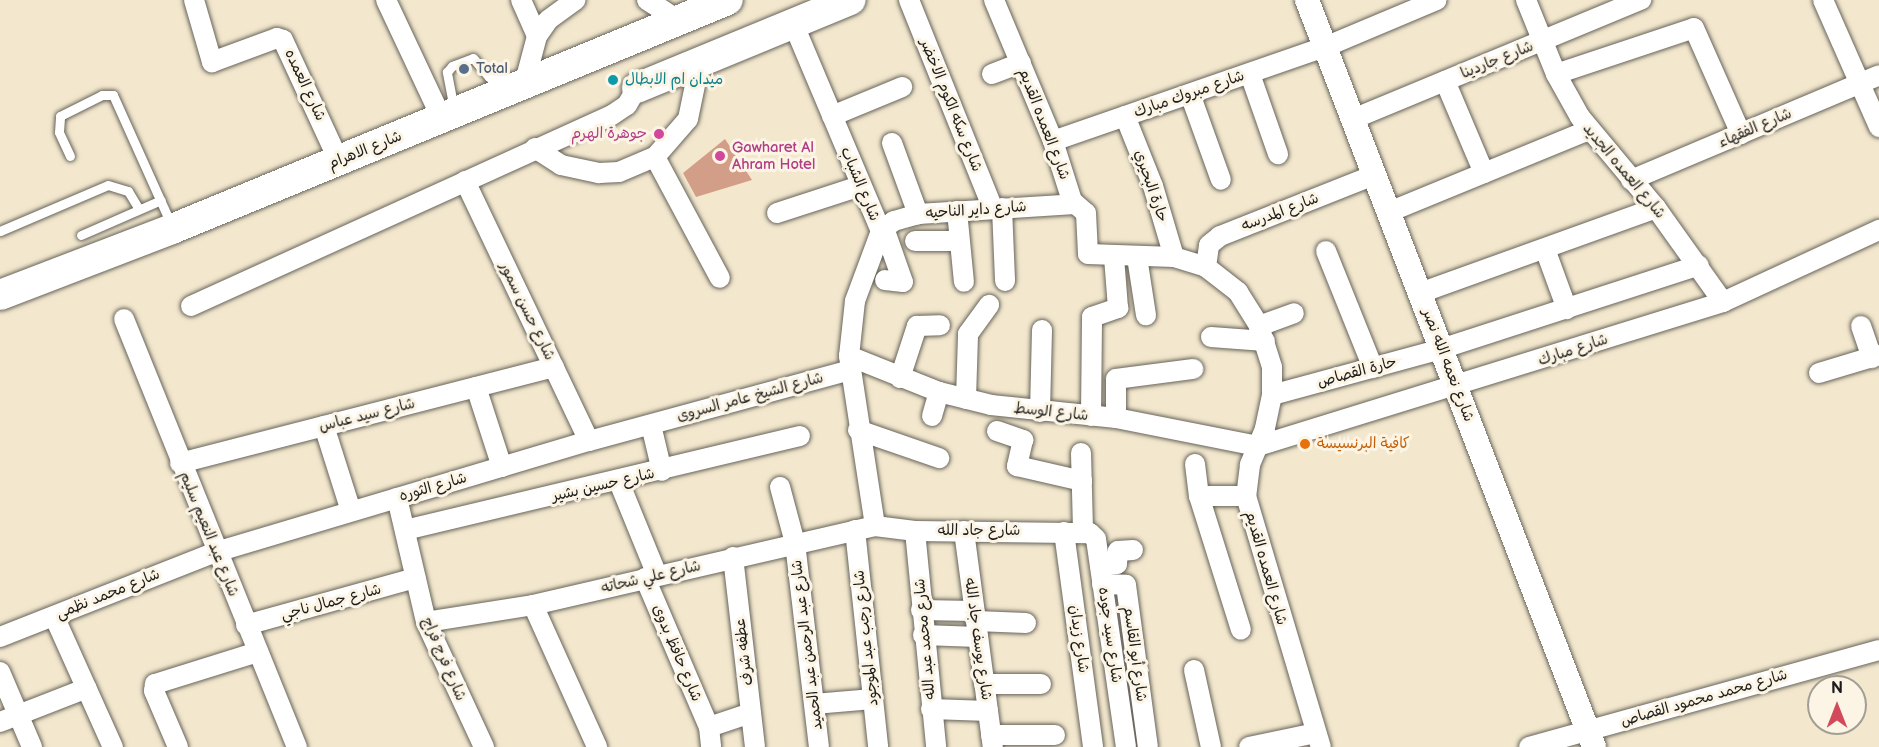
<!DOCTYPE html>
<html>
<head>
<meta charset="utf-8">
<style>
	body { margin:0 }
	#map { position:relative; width:1879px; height:747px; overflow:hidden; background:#f3e8ce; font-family:"Balsamiq Sans","Playpen Sans Arabic",sans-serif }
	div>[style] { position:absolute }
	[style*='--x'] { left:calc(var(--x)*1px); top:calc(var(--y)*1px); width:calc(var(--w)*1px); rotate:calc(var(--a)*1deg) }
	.building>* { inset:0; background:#d39e87 }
	.roads { filter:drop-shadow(0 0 2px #67635a) drop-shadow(0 0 2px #67635a) }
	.service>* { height:9px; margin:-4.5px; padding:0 4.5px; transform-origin:4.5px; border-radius:4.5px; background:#fff }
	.minor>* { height:20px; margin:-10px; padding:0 10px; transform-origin:10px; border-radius:10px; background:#fff }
	.tertiary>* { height:24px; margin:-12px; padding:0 12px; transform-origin:12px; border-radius:12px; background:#fff }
	.primary>* { height:30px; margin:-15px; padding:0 15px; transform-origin:15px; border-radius:15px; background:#fff }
	.dots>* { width:16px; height:16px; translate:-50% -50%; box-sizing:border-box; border:3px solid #fcf5e5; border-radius:50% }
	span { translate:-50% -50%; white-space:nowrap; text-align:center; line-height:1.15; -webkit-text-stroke:6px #fcf5e5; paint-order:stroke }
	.street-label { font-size:15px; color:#1c1c1c }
	.service-label { font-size:15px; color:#4e5e75 }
	.left { translate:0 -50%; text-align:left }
	.culture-label { font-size:15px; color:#0d838f }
	.hotel-label { font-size:15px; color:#b23c85 }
	.right { translate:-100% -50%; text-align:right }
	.food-label { font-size:15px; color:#c56008 }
	.north { position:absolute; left:1807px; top:675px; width:60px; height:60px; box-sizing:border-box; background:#fcf5e5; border:2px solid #a29e95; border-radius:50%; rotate:0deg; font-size:16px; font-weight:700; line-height:24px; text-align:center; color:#1c1c1c }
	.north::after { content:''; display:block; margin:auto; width:21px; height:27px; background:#d1495b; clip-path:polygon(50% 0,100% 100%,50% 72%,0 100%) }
</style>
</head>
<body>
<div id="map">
	<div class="building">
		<div style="clip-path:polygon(725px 139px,752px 180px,696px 197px,683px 173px)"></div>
	</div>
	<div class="roads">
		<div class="service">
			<div style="--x:454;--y:109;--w:38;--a:-101"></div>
			<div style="--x:447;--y:72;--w:8;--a:-50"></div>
			<div style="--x:452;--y:66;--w:22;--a:-21"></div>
			<div style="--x:473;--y:58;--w:25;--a:50"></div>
			<div style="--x:489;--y:77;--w:15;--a:-8"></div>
			<div style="--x:504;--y:75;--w:12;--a:42"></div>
			<div style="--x:70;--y:156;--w:26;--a:-115"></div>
			<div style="--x:59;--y:132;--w:16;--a:-86"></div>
			<div style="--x:60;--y:116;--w:47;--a:-26.6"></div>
			<div style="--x:102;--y:95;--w:11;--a:0"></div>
			<div style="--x:113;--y:95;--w:141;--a:65.8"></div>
			<div style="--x:0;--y:231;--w:117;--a:-23.1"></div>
			<div style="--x:108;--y:185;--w:21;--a:17"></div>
			<div style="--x:128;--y:191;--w:21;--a:59"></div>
			<div style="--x:81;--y:235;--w:87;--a:-23.6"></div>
		</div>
		<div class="minor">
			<div style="--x:194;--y:0;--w:65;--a:73.8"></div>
			<div style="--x:212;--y:62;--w:69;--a:-20.3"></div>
			<div style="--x:277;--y:38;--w:6;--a:18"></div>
			<div style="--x:283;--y:40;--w:133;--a:65.2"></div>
			<div style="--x:386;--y:0;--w:132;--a:64.8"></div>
			<div style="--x:521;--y:0;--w:39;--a:66"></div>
			<div style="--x:647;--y:0;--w:38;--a:33"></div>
			<div style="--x:909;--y:0;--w:225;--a:68.1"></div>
			<div style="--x:994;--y:0;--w:153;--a:67.3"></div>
			<div style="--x:1053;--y:141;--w:63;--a:72.4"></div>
			<div style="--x:1072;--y:201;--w:18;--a:41"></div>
			<div style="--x:1086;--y:213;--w:41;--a:87.2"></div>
			<div style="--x:1088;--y:254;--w:86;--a:2"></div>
			<div style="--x:1174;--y:257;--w:34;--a:17"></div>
			<div style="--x:1206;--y:267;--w:41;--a:38"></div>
			<div style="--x:1238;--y:292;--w:40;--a:58"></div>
			<div style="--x:1259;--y:326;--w:43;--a:72.4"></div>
			<div style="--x:1272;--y:367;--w:28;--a:90"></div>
			<div style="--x:1272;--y:395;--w:35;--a:102"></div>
			<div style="--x:1265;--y:429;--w:39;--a:113"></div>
			<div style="--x:1250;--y:465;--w:31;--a:97"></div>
			<div style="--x:1246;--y:496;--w:262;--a:73.4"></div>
			<div style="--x:1526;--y:0;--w:80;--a:67.9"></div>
			<div style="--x:1556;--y:74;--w:49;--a:60.8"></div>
			<div style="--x:1580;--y:117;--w:119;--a:50.1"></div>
			<div style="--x:1656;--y:208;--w:115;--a:54.5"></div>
			<div style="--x:1823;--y:0;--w:139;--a:66.2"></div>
			<div style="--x:793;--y:23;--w:226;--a:67.1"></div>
			<div style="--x:881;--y:231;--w:75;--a:110.4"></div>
			<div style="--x:855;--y:301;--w:55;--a:96.2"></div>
			<div style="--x:849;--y:356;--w:172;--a:81.3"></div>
			<div style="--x:992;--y:74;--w:31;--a:-21"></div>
			<div style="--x:1250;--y:74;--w:85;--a:70.7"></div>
			<div style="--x:1556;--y:74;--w:145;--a:-18.4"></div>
			<div style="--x:1694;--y:28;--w:116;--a:66.1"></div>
			<div style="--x:1445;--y:81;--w:100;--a:67"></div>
			<div style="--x:524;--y:85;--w:51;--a:-75.1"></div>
			<div style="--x:537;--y:36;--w:19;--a:-55"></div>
			<div style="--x:548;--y:20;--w:34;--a:-36"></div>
			<div style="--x:1190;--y:94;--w:91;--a:70.2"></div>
			<div style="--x:832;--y:116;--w:76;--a:-22.5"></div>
			<div style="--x:1125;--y:116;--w:75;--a:68.2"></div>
			<div style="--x:1153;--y:186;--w:74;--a:73.5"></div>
			<div style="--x:1353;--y:119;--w:312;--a:-22.5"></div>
			<div style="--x:1053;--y:141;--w:288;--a:-19.1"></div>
			<div style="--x:1325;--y:47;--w:121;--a:-22.8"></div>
			<div style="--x:892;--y:143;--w:76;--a:69.9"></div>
			<div style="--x:535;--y:148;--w:31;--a:33"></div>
			<div style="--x:561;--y:165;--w:39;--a:12"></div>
			<div style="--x:599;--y:173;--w:20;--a:-3"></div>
			<div style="--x:619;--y:172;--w:39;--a:-23"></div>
			<div style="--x:655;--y:157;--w:50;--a:-49"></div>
			<div style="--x:688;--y:119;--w:59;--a:-78.3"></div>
			<div style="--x:655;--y:157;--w:137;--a:61.8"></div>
			<div style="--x:1631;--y:180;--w:269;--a:-22.9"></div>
			<div style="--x:465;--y:181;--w:288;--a:64.5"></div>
			<div style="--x:1002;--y:208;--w:73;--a:87.6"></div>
			<div style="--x:957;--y:211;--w:71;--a:84.4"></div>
			<div style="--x:1389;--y:212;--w:216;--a:-22.3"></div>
			<div style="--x:777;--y:213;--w:87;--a:-18"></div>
			<div style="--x:884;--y:228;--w:57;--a:70.6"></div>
			<div style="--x:903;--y:282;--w:18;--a:-174"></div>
			<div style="--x:881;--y:231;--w:16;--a:-38"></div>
			<div style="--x:894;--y:221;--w:25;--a:-16"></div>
			<div style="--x:918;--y:214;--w:157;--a:-3.6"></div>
			<div style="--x:915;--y:241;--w:43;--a:0"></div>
			<div style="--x:1545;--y:249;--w:64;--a:69.9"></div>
			<div style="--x:1326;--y:251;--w:126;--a:68.1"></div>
			<div style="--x:1137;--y:257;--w:59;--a:81.2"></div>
			<div style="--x:1206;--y:267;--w:22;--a:-82"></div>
			<div style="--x:1209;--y:245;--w:14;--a:-39"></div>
			<div style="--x:1220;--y:236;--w:166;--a:-21.6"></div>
			<div style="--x:1420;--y:293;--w:251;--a:-19.8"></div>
			<div style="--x:191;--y:306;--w:462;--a:-24.4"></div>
			<div style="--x:612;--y:115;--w:18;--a:-34"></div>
			<div style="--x:627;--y:105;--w:20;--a:-60"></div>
			<div style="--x:124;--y:319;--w:462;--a:68"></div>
			<div style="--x:1259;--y:326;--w:37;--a:-20"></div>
			<div style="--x:1861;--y:326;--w:34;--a:71"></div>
			<div style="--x:1211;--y:337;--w:54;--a:4.2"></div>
			<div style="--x:849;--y:356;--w:97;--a:21.8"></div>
			<div style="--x:939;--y:392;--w:54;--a:14"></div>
			<div style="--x:991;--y:405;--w:126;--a:5.9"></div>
			<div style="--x:1116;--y:418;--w:145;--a:11.2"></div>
			<div style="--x:1258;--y:446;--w:487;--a:-17.2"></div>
			<div style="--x:1723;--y:302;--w:172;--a:-24.8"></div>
			<div style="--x:1819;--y:373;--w:63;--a:-16.7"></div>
			<div style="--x:900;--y:378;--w:55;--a:-71.9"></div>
			<div style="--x:917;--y:326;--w:23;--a:-2"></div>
			<div style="--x:476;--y:387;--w:84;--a:72"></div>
			<div style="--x:1272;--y:395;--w:175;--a:-15.2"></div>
			<div style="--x:1441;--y:349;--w:271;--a:-18"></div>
			<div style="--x:966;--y:399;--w:65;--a:-88.2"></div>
			<div style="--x:968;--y:334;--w:36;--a:-54"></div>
			<div style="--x:1040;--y:412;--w:82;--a:-88.6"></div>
			<div style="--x:932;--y:416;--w:25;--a:-74"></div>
			<div style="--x:1091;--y:416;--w:99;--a:-89.4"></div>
			<div style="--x:1092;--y:317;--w:28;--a:-19"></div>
			<div style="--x:1118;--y:308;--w:51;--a:-94.5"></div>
			<div style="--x:1116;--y:418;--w:39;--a:-90"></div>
			<div style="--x:1116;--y:379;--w:78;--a:-7.4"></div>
			<div style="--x:651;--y:425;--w:47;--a:76.6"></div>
			<div style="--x:324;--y:426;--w:89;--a:72.4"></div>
			<div style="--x:858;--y:430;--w:86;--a:19.1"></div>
			<div style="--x:997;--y:431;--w:28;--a:19"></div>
			<div style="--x:1023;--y:440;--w:27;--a:103"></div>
			<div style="--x:1017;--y:466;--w:67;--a:13"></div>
			<div style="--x:1081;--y:453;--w:79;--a:88.5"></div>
			<div style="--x:180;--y:463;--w:386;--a:-14.4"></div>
			<div style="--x:1195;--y:464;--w:32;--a:83"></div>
			<div style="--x:1199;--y:496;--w:140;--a:72.6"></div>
			<div style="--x:619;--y:482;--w:100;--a:67.8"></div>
			<div style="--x:780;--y:487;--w:58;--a:75"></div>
			<div style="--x:795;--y:543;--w:205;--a:83.3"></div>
			<div style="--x:1199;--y:496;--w:47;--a:0"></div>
			<div style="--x:397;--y:498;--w:127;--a:76.8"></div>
			<div style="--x:426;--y:622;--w:138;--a:65.1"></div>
			<div style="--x:405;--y:530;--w:406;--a:-13.4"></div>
			<div style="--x:855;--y:530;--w:218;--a:83.9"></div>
			<div style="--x:915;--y:531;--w:217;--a:84.4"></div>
			<div style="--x:964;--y:531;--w:218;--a:82.4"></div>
			<div style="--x:1064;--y:532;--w:217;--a:82.3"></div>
			<div style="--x:733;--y:557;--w:191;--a:83.4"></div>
			<div style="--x:1100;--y:566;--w:17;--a:-7"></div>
			<div style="--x:1117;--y:564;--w:13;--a:-86"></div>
			<div style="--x:1118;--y:551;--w:15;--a:-4"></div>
			<div style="--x:645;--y:578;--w:162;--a:66.8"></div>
			<div style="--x:709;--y:727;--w:20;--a:84"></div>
			<div style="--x:1102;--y:584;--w:24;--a:2"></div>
			<div style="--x:1126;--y:585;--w:163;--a:82.3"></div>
			<div style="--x:533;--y:605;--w:156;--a:65.7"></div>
			<div style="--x:921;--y:610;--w:53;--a:1.1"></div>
			<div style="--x:54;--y:616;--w:144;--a:65.8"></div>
			<div style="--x:976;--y:621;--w:50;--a:2.3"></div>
			<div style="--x:426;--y:622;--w:108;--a:-9"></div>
			<div style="--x:533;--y:605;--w:351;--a:-13"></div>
			<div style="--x:875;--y:526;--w:40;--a:7.1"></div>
			<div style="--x:915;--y:531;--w:175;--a:0.7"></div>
			<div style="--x:1090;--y:533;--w:8;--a:45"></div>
			<div style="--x:1096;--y:539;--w:210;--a:81.8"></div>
			<div style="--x:246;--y:625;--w:176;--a:-15.5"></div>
			<div style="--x:923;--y:635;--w:55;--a:2.1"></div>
			<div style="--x:0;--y:637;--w:232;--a:-21.5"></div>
			<div style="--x:216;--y:552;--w:389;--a:-16.6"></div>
			<div style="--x:589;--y:441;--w:270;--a:-15.2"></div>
			<div style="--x:1194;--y:670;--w:79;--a:77.6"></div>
			<div style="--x:0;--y:672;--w:82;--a:66.9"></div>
			<div style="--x:984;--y:684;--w:57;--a:0"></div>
			<div style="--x:814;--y:704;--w:59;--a:-4.8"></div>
			<div style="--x:931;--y:709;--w:57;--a:2"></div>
			<div style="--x:0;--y:722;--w:93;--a:-21.3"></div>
			<div style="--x:709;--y:727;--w:44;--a:-18.4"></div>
			<div style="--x:991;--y:735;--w:64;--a:0"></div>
			<div style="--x:178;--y:747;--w:61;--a:-113.2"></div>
			<div style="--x:154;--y:691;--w:7;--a:-82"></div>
			<div style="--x:155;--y:684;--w:108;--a:-17.3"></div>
			<div style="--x:1249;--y:747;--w:68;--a:-11.8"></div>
			<div style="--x:1529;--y:747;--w:363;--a:-15.5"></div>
		</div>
		<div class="tertiary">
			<div style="--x:1307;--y:0;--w:800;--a:68.98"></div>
		</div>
		<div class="primary">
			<div style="--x:637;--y:88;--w:231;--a:-22.4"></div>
			<div style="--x:0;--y:295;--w:184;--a:-21"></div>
			<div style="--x:172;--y:229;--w:601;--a:-22.39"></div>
		</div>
	</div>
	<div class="dots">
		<div style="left:464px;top:69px;background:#5c6f8a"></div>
		<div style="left:613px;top:80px;background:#0f9aa8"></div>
		<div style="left:659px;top:134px;background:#d1479c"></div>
		<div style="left:720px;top:156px;background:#d1479c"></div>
		<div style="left:1305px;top:444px;background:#e8710a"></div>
	</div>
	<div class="street-label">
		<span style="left:1497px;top:60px;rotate:-22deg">شارع جاردينا</span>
		<span style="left:305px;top:85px;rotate:65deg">شارع العمده</span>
		<span style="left:1189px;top:94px;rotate:-19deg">شارع مبروك مبارك</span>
		<span style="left:951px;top:105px;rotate:68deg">شارع سكه الكوم الاخضر</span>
		<span style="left:1044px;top:124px;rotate:69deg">شارع العمده القديم</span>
		<span style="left:1755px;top:128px;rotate:-23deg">شارع الفقهاء</span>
		<span style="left:365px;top:150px;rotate:-22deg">شارع الاهرام</span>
		<span style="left:1624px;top:171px;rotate:50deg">شارع العمده الجديد</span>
		<span style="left:860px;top:184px;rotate:67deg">شارع الشباب</span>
		<span style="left:1151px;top:186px;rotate:71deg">حارة البحيري</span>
		<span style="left:976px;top:210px;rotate:-4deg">شارع داير الناحيه</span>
		<span style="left:1280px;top:212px;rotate:-21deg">شارع المدرسه</span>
		<span style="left:527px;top:311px;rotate:64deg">شارع حسن سمور</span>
		<span style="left:1573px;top:350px;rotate:-18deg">شارع مبارك</span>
		<span style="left:1448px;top:365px;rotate:69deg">شارع نعمه الله نصر</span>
		<span style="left:1357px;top:372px;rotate:-15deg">حارة القصاص</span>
		<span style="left:750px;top:397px;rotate:-15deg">شارع الشيخ عامر السروى</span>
		<span style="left:1051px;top:412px;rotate:6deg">شارع الوسط</span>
		<span style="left:367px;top:415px;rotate:-14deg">شارع سيد عباس</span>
		<span style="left:603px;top:485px;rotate:-13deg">شارع حسين بشير</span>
		<span style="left:433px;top:487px;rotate:-16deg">شارع الثوره</span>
		<span style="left:979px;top:531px">شارع جاد الله</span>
		<span style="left:209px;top:534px;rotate:68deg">شارع عبد النعيم سليم</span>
		<span style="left:1266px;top:568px;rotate:74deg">شارع العمده القديم</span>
		<span style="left:651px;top:577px;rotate:-13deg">شارع علي شحاته</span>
		<span style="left:108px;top:594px;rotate:-22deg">شارع محمد نظمى</span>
		<span style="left:331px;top:602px;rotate:-15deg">شارع جمال ناجي</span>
		<span style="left:1110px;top:635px;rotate:82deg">شارع سيد جوده</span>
		<span style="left:866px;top:638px;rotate:-96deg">شارع رجب عبد الموجود</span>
		<span style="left:925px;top:639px;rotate:-95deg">شارع محمد عبد الله</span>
		<span style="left:978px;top:639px;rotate:82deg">شارع يوسف جاد الله</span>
		<span style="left:1079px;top:639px;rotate:82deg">شارع زيدان</span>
		<span style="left:807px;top:645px;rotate:-97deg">شارع عبد الرحمن عبد الحميد</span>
		<span style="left:744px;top:652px;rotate:-97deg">عطفه شرف</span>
		<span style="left:677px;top:653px;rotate:67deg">شارع حافظ بدوى</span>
		<span style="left:1135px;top:654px;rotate:82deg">شارع أبو القاسم</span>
		<span style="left:444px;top:659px;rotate:67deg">شارع فرج فراج</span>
		<span style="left:1704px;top:698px;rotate:-16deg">شارع محمد محمود القصاص</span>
	</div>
	<div class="service-label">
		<span class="left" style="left:476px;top:69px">Total</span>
	</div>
	<div class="culture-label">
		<span class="left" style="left:625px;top:80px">ميدان ام الابطال</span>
	</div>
	<div class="hotel-label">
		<span class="right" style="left:647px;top:134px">جوهرة الهرم</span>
		<span class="left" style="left:732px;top:156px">Gawharet Al<br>Ahram Hotel</span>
	</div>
	<div class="food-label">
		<span class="left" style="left:1317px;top:444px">كافية البرنسيسة</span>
	</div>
	<div class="north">N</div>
</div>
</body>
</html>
